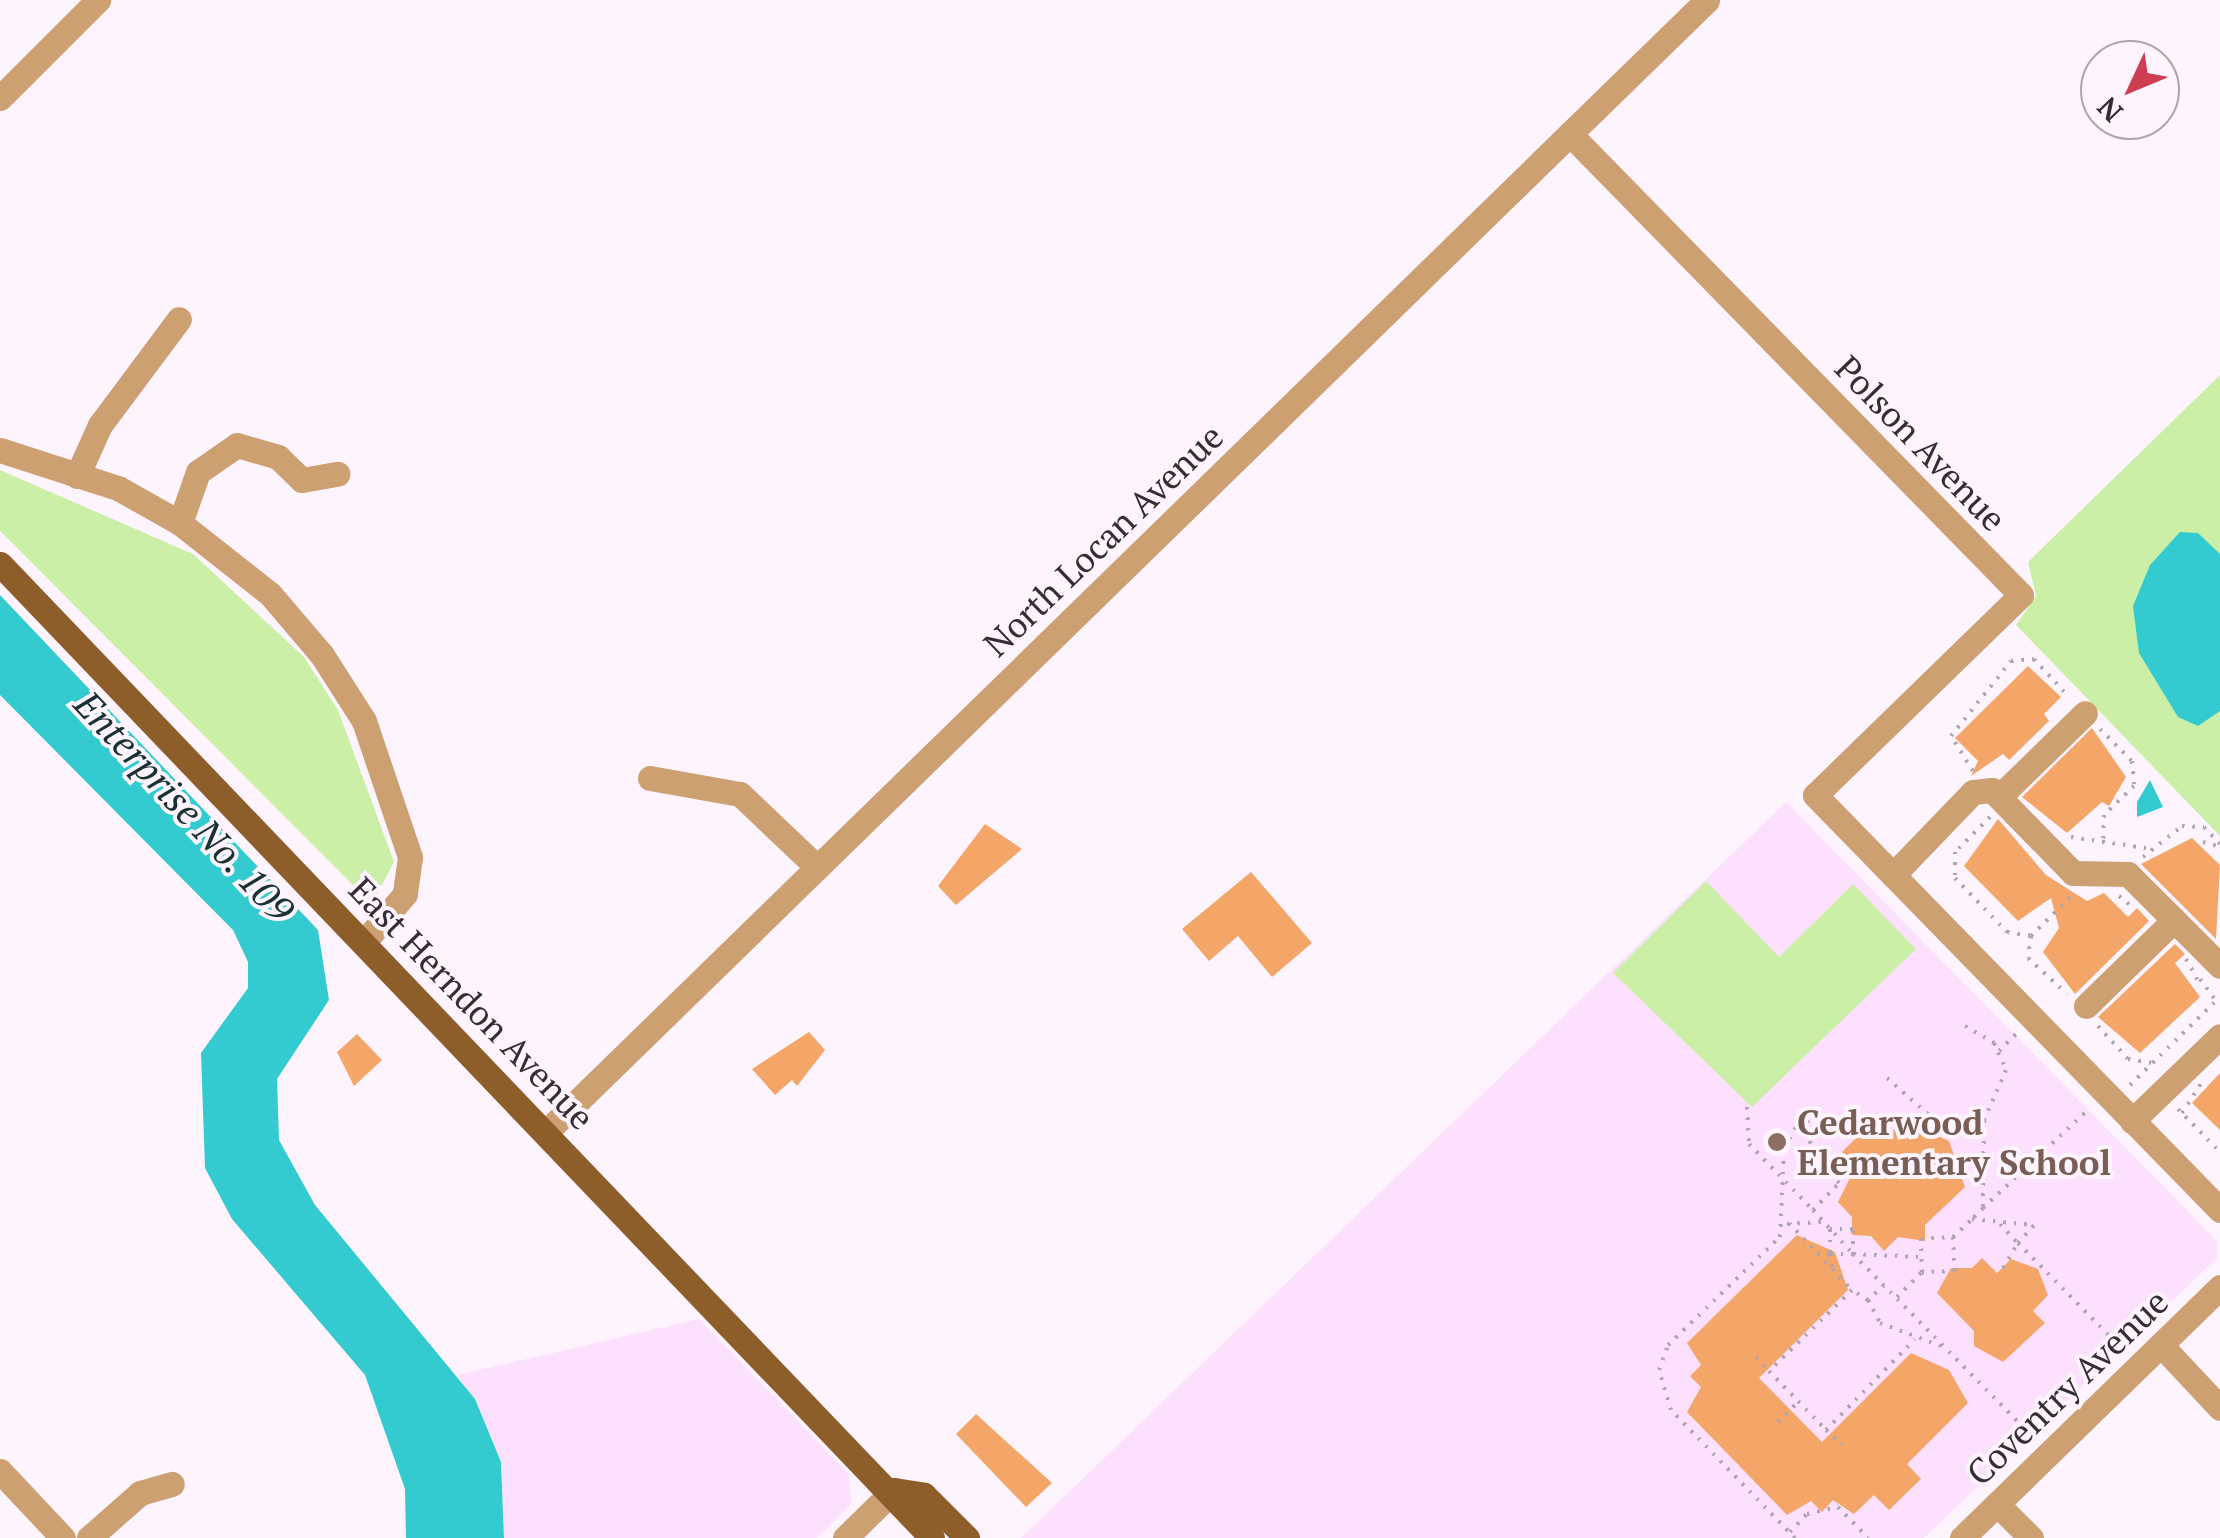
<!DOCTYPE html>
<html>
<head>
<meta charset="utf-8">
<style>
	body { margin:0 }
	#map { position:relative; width:2220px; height:1538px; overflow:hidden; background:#fdf4fe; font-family:"PT Serif",serif }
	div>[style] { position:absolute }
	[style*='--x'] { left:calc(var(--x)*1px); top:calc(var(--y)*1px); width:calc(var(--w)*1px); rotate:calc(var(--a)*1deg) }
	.built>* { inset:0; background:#fde0fe }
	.green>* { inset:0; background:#cbefa6 }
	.water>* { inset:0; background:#33cad0 }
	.building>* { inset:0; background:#f3a668 }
	.path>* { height:4px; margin-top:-2px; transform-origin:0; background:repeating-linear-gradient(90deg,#aea5af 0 2.5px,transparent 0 10.5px) }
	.minor>* { height:25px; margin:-12.5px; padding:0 12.5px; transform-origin:12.5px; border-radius:12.5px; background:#cda072 }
	.major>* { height:25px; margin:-12.5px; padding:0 12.5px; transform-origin:12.5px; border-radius:12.5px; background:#8d5e29 }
	.dots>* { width:28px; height:28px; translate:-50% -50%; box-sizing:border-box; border:5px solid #fdf4fe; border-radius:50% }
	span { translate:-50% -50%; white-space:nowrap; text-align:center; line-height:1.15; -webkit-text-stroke:8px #fdf4fe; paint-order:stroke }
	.street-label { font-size:35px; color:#352c35 }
	.education-label { font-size:35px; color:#785e54; font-weight:700 }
	.left { translate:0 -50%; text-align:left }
	.water-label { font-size:38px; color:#193132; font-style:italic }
	.north { position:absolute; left:2080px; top:40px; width:100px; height:100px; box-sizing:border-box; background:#fdf4fe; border:2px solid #ada4ae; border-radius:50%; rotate:226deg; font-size:28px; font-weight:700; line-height:40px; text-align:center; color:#352c35 }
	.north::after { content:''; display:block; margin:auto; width:35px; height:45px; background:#ce3e53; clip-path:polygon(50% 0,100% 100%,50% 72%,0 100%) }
</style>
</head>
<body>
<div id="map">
	<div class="built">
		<div style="clip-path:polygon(1786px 802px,2217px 1241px,2218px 1257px,1924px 1538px,1021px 1538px)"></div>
		<div style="clip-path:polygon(699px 1319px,849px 1474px,851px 1504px,817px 1538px,504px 1538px,501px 1462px,458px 1375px)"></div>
	</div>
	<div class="green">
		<div style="clip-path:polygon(2220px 375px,2220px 836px,2016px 625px,2036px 596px,2028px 562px)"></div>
		<div style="clip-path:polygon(0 470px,193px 554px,304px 657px,338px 710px,394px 862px,372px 904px,0 531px)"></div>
		<div style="clip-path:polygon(1706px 881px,1779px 957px,1853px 884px,1916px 949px,1752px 1107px,1613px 973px)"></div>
	</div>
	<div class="water">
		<div style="clip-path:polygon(2180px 532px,2198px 533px,2220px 554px,2220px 711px,2198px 726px,2178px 717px,2139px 653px,2133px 606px,2150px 565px)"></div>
		<div style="clip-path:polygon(0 595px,318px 930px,329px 1000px,277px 1079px,279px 1140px,315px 1205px,475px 1399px,501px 1462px,504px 1538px,406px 1538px,405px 1489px,365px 1375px,232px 1219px,205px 1168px,201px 1053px,248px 988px,248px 962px,233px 930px,0 695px)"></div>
		<div style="clip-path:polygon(2150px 780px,2163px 807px,2137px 817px,2137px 802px)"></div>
	</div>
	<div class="building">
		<div style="clip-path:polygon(2028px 666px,2061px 697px,2044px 714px,2049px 721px,2009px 760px,2003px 754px,1971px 776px,1978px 761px,1955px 738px)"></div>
		<div style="clip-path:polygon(2092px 728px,2126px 777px,2109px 806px,2102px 802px,2067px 833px,2022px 797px)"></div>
		<div style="clip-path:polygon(1998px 819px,2046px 875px,2087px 901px,2104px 893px,2128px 917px,2137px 908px,2149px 921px,2075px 994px,2043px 952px,2059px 928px,2051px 898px,2018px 921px,1964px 866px)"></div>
		<div style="clip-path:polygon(985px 824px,1022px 849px,956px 905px,938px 886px)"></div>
		<div style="clip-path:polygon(2192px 838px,2220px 865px,2216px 939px,2141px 864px)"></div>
		<div style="clip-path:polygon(1251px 872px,1312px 943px,1272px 977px,1238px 936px,1209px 961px,1182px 929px)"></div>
		<div style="clip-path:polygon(2175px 944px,2185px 954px,2175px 963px,2200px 997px,2140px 1053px,2098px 1017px)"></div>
		<div style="clip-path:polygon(809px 1032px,825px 1050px,797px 1086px,792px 1080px,775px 1095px,752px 1069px)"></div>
		<div style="clip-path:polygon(357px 1034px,382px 1060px,354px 1086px,337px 1052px)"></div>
		<div style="clip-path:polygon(2220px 1073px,2220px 1130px,2192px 1103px)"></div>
		<div style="clip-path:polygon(1874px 1120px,1889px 1135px,1902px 1122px,1915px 1136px,1922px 1129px,1949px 1141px,1965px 1187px,1925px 1225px,1925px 1241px,1898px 1237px,1884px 1251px,1871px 1236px,1852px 1235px,1852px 1217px,1838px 1202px,1856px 1166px,1842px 1152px)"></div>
		<div style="clip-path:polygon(1797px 1235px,1835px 1252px,1848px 1290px,1759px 1378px,1822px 1442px,1911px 1353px,1949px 1370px,1968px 1403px,1907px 1464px,1921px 1479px,1889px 1510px,1874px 1495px,1854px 1514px,1833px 1500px,1822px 1512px,1811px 1501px,1787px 1515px,1687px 1412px,1701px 1387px,1690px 1376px,1701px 1365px,1687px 1343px)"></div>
		<div style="clip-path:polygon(1982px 1258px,1997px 1273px,2011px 1259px,2038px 1269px,2048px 1295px,2033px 1311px,2045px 1323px,2003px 1362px,1974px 1346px,1974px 1331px,1937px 1293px,1951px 1268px,1972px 1268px)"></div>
		<div style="clip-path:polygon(976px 1414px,1052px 1483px,1026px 1507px,956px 1434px)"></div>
	</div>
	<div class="path">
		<div style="--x:2100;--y:729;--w:45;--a:45"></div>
		<div style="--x:2132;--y:761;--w:25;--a:85"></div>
		<div style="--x:2134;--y:786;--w:42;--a:136"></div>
		<div style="--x:2104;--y:815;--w:25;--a:92"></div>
		<div style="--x:1973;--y:771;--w:41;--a:-122.2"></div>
		<div style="--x:1951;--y:736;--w:96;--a:-51.3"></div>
		<div style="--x:2011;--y:661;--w:23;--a:-5"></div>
		<div style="--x:2034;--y:659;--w:52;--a:47.4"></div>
		<div style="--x:1990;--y:817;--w:49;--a:135"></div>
		<div style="--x:1955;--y:852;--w:26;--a:90"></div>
		<div style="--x:1955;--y:878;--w:75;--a:46.1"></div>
		<div style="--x:2007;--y:932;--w:24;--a:9"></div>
		<div style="--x:2031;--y:936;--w:22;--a:98"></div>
		<div style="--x:2028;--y:958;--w:53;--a:42.7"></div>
		<div style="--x:2071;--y:837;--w:82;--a:8.4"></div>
		<div style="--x:2203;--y:842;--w:15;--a:16"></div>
		<div style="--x:2143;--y:857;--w:50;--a:-38.5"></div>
		<div style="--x:2182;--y:826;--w:22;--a:3"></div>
		<div style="--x:2204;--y:827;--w:23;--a:47"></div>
		<div style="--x:2119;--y:896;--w:13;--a:39"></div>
		<div style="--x:2031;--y:936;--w:61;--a:-45"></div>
		<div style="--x:2186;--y:959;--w:25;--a:61"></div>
		<div style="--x:2200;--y:979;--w:27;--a:54"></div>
		<div style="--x:1965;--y:1026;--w:34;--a:30"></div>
		<div style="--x:1994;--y:1043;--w:30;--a:66"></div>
		<div style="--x:2006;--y:1070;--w:55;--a:113.7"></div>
		<div style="--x:1984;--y:1120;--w:88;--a:90.7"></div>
		<div style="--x:1983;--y:1208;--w:146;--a:-43.1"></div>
		<div style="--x:2098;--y:1026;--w:45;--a:47.7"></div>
		<div style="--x:2128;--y:1059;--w:25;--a:9"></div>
		<div style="--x:1999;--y:1051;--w:25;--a:-45"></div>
		<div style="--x:1887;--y:1078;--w:65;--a:41.3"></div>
		<div style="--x:1936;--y:1121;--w:48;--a:-1.2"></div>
		<div style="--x:2130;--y:1085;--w:126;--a:-44.4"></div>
		<div style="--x:1747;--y:1107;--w:37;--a:87"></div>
		<div style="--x:1749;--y:1144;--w:92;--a:45.9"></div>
		<div style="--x:1813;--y:1210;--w:37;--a:-46"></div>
		<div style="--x:1839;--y:1183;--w:40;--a:-133"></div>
		<div style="--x:1812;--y:1154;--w:42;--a:-98.1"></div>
		<div style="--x:2178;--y:1109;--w:60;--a:45.7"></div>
		<div style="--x:2182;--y:1113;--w:35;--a:-57"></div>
		<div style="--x:1983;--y:1208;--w:16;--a:135"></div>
		<div style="--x:1972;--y:1219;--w:62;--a:5.5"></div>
		<div style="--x:1813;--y:1210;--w:59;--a:47.7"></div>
		<div style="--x:1853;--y:1254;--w:68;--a:2.5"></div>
		<div style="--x:1789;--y:1223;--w:92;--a:46.8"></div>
		<div style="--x:1787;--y:1224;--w:36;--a:-3"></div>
		<div style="--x:2000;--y:1224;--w:26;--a:47"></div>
		<div style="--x:2018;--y:1243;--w:24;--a:-48"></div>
		<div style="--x:1953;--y:1237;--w:34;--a:87"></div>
		<div style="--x:1955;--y:1271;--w:33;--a:178"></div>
		<div style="--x:1922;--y:1272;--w:33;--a:-92"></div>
		<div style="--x:1921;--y:1239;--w:32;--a:-4"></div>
		<div style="--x:1953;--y:1237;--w:26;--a:-43"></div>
		<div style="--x:1817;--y:1253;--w:13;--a:4"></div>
		<div style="--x:1830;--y:1254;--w:23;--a:0"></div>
		<div style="--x:1853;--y:1254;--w:25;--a:-90"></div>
		<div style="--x:1853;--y:1229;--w:23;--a:180"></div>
		<div style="--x:1830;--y:1229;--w:25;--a:90"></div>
		<div style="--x:1830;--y:1254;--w:15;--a:82"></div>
		<div style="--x:1853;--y:1254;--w:258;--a:45.5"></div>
		<div style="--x:2003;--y:1268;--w:29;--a:-59"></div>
		<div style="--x:2018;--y:1243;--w:151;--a:45.5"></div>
		<div style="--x:1884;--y:1285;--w:22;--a:137"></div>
		<div style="--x:1868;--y:1300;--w:26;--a:62"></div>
		<div style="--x:1880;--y:1323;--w:65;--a:20.7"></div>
		<div style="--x:1897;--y:1297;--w:35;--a:-45"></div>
		<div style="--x:1868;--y:1300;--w:19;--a:-148"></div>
		<div style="--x:1852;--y:1290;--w:116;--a:135.7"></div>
		<div style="--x:1769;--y:1371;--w:82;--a:46"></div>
		<div style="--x:1826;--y:1430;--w:127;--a:-45.6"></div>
		<div style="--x:1756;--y:1357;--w:19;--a:47"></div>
		<div style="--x:1778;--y:1422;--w:30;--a:-45"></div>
		<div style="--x:1826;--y:1430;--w:22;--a:43"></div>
		<div style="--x:1790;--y:1532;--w:25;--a:-47"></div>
		<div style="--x:1807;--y:1514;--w:32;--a:-13"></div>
		<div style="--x:1838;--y:1507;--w:43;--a:45.9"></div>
		<div style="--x:1795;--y:1538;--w:178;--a:-134.1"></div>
		<div style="--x:1671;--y:1410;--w:42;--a:-106.7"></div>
		<div style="--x:1659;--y:1370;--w:27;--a:-70"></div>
		<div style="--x:1668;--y:1345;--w:156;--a:-44"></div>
		<div style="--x:1780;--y:1237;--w:89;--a:-87.4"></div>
		<div style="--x:1784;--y:1148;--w:38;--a:-60"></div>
	</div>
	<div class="minor">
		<div style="--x:0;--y:98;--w:139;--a:-45"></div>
		<div style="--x:1570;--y:134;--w:645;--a:45.63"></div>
		<div style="--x:2021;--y:595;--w:287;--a:135.8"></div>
		<div style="--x:1815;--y:795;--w:580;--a:45.7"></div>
		<div style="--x:0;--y:450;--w:124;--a:17.9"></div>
		<div style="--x:118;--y:488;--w:71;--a:29.4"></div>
		<div style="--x:180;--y:523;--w:115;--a:38.3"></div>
		<div style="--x:270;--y:594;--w:80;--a:49.6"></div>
		<div style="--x:322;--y:655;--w:78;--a:57.5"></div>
		<div style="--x:364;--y:721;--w:144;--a:71.3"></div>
		<div style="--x:410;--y:857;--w:37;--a:98"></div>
		<div style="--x:405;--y:894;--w:63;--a:130.5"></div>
		<div style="--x:77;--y:476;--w:56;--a:-65.7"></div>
		<div style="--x:100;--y:425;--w:132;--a:-53.3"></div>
		<div style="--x:180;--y:523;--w:54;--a:-70.6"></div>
		<div style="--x:198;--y:472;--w:47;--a:-34.7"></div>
		<div style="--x:237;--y:445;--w:43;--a:16.3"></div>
		<div style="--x:278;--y:457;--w:33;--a:44"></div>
		<div style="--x:302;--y:480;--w:36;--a:-10"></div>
		<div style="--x:650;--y:778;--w:91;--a:10.1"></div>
		<div style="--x:740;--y:794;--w:106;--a:43.5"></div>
		<div style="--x:1999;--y:797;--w:120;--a:-44.3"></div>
		<div style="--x:1893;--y:875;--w:115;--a:-46.1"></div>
		<div style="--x:1973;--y:792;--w:19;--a:-6"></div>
		<div style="--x:1992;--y:790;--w:116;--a:45.7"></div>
		<div style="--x:2073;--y:873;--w:55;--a:1"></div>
		<div style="--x:2128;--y:874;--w:130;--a:45"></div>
		<div style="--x:2086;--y:1006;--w:123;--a:-44.3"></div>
		<div style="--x:2132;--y:1121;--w:122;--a:-44"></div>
		<div style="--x:547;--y:1131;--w:1620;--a:-44.27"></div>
		<div style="--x:2161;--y:1345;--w:86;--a:46.9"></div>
		<div style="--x:0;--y:1471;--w:92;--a:46.8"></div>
		<div style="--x:1997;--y:1504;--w:48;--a:45"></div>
		<div style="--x:89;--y:1538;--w:68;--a:-41.4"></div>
		<div style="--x:140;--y:1493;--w:33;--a:-16"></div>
		<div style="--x:845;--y:1538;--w:69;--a:-44.4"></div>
		<div style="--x:1962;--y:1538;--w:360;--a:-44.2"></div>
	</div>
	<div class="major">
		<div style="--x:0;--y:564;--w:1348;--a:46.26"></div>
		<div style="--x:894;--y:1490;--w:30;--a:9"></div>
		<div style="--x:924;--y:1495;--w:61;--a:45"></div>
	</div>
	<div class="dots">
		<div style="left:1777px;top:1142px;background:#8d6e63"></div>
	</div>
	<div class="street-label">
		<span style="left:1921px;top:443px;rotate:46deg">Polson Avenue</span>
		<span style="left:1103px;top:540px;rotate:-44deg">North Locan Avenue</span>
		<span style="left:472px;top:1003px;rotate:46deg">East Herndon Avenue</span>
		<span style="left:2067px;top:1387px;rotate:-44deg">Coventry Avenue</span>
	</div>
	<div class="education-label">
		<span class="left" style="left:1797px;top:1142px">Cedarwood<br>Elementary School</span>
	</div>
	<div class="water-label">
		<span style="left:184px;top:807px;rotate:47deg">Enterprise No. 109</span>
	</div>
	<div class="north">N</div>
</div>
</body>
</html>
